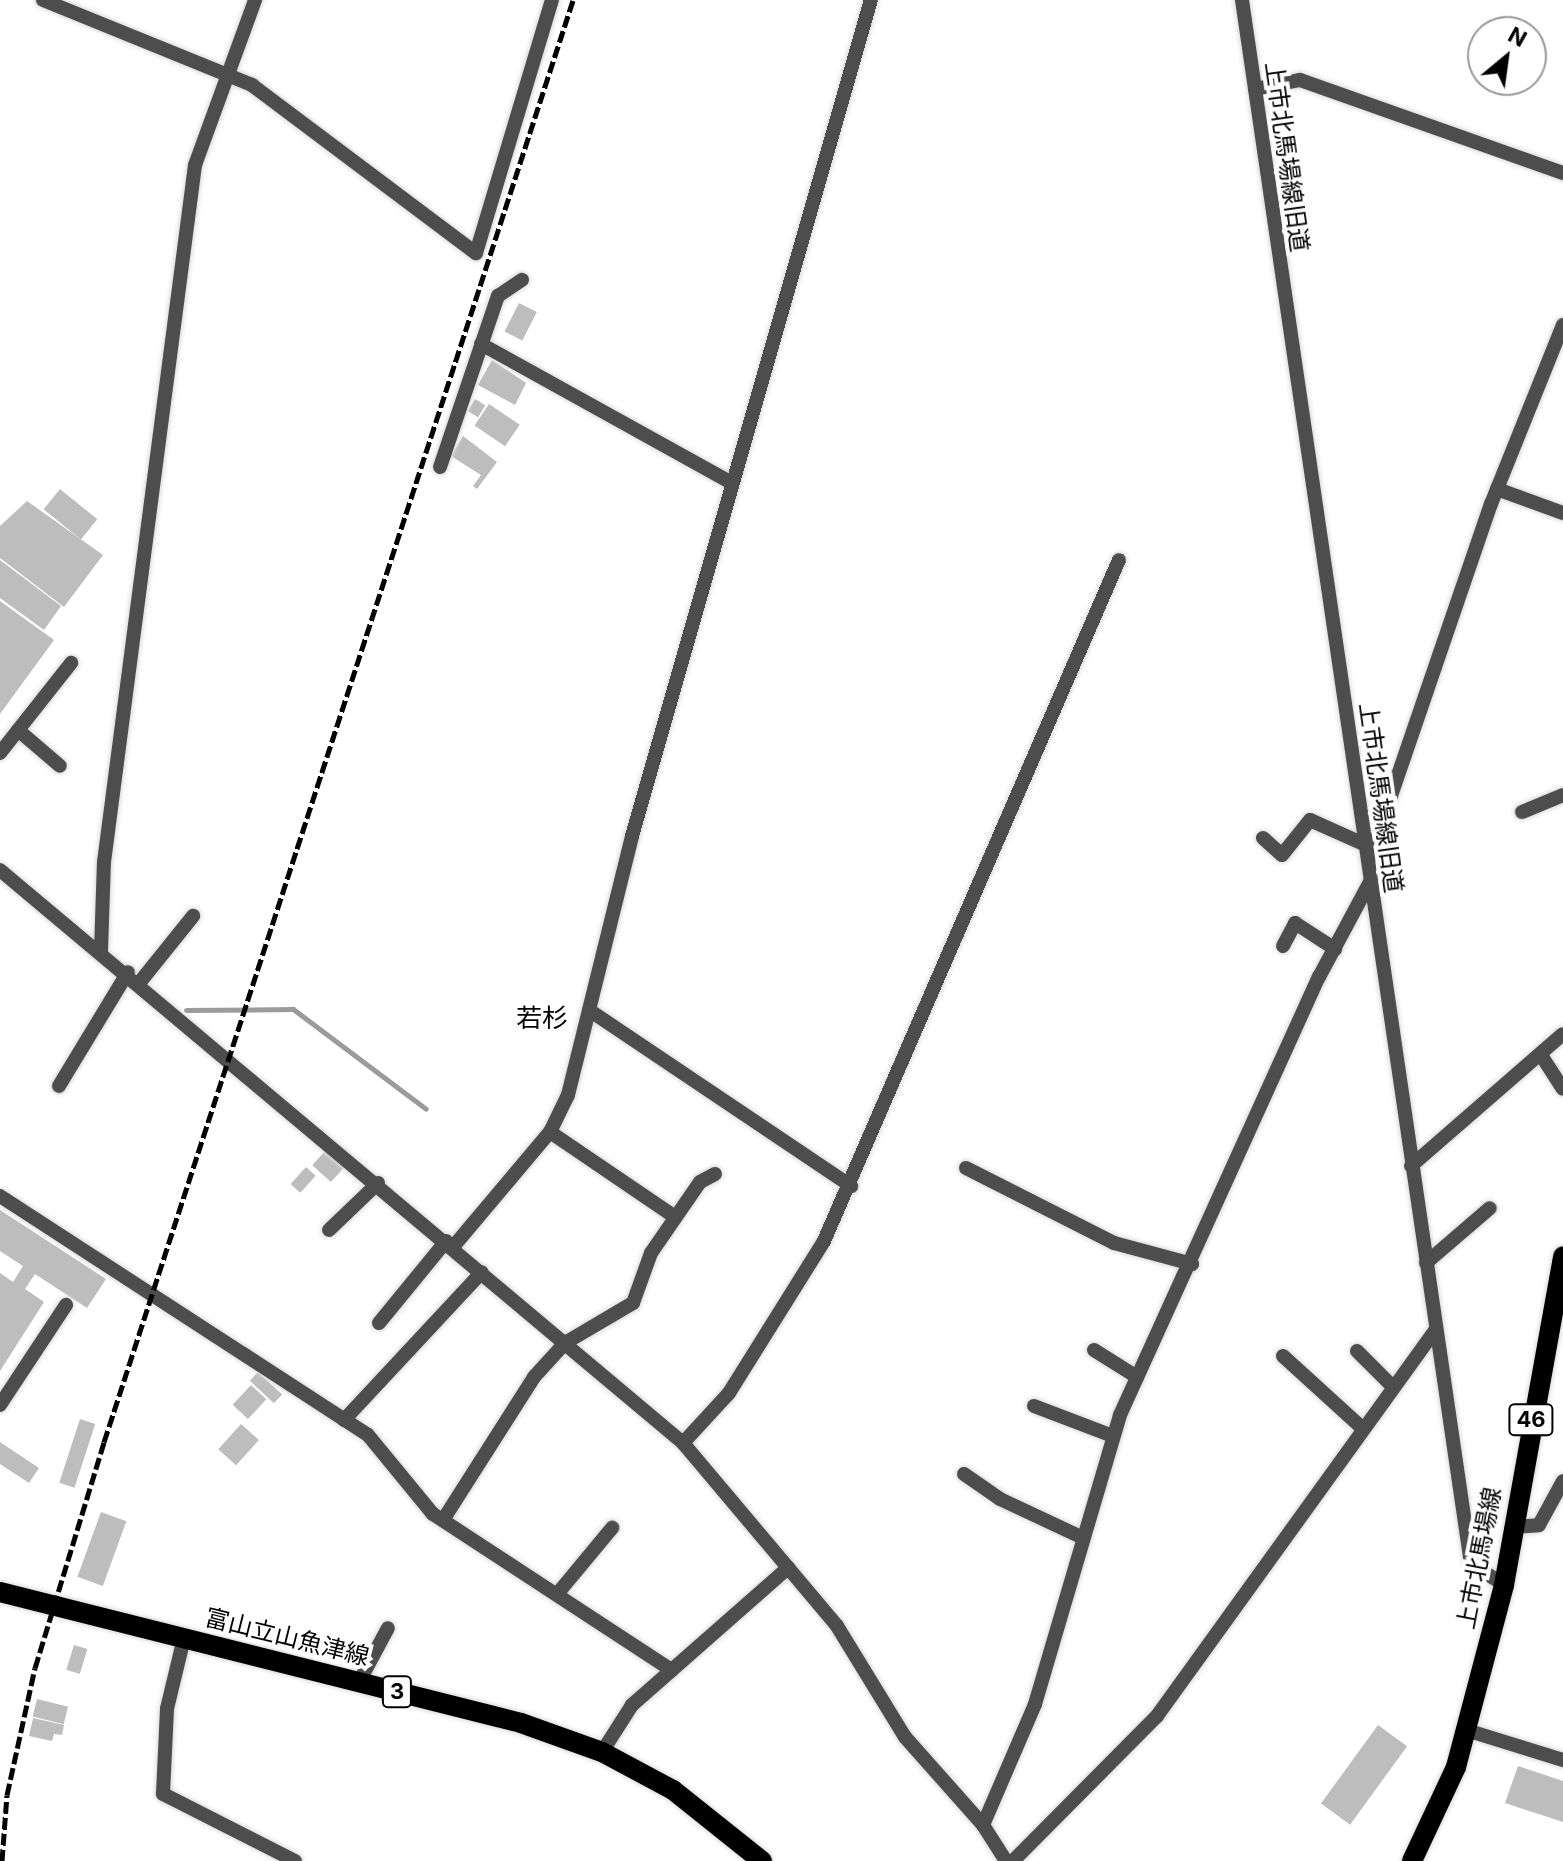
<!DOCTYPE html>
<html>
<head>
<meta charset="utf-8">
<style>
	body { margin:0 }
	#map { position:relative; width:1563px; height:1861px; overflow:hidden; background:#fff; font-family:Inter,"Noto Sans JP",sans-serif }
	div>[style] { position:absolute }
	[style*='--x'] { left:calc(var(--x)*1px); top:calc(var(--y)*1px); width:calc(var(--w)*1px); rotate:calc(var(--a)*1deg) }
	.stream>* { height:5px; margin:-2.5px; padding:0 2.5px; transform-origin:2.5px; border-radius:2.5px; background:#9b9b9b }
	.building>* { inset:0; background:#bdbdbd; transform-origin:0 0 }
	.roads { filter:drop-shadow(0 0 2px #dbdbdb) drop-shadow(0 0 2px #dbdbdb) }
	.minor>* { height:14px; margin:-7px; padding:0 7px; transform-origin:7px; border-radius:7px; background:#4d4d4d }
	.major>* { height:20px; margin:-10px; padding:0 10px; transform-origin:10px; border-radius:10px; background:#000 }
	.rail>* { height:5px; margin-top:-2.5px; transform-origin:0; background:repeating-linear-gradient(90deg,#000 0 12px,transparent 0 16px) }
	span { translate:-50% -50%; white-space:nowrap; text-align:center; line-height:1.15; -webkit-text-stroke:8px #fff; paint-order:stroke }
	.shield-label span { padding:2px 6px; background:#fff; border:2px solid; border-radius:6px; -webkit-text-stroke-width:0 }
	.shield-label { font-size:22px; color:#000; font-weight:700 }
	.street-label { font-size:24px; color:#000 }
	.neighbourhood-label { font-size:26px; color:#000 }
	.north { position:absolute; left:1467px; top:16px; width:80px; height:80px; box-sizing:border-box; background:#fff; border:2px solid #999; border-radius:50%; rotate:29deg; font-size:22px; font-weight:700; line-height:32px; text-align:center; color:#000 }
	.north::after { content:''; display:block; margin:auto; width:28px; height:36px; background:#000; clip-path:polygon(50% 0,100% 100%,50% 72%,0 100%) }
</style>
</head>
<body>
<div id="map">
	<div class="stream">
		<div style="--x:186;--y:1010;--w:107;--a:-0.5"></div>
		<div style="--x:293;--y:1009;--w:166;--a:36.9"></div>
	</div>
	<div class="building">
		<div style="left:519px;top:303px;width:20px;height:32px;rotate:27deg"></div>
		<div style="clip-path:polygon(492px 360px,526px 383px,515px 405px,478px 385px)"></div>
		<div style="left:475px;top:399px;width:12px;height:14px;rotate:31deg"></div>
		<div style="left:489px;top:404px;width:37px;height:26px;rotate:34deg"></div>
		<div style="clip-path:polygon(463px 436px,497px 462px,477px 489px,473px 486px,481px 475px,451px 456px)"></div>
		<div style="left:60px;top:489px;width:48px;height:26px;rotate:39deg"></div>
		<div style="clip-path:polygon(27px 501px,103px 555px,64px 607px,0 558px,0 526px)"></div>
		<div style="clip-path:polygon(0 560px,61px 606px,44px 630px,0 598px)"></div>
		<div style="clip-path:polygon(0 601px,54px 640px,0 714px)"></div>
		<div style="left:327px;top:1149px;width:25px;height:22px;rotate:42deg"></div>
		<div style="left:306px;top:1167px;width:13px;height:23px;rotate:42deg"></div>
		<div style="clip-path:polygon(0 1210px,106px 1279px,87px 1308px,35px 1274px,25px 1289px,44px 1302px,0 1371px,0 1273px,13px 1282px,23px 1266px,0 1251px)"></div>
		<div style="left:258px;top:1372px;width:33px;height:12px;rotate:43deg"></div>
		<div style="left:251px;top:1385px;width:21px;height:27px;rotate:43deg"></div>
		<div style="left:80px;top:1419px;width:16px;height:67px;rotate:18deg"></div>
		<div style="left:241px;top:1424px;width:24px;height:34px;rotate:42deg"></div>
		<div style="clip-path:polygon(0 1442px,39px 1468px,29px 1483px,0 1464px)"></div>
		<div style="left:101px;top:1512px;width:27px;height:69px;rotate:20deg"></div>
		<div style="left:74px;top:1645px;width:14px;height:26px;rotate:17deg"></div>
		<div style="left:37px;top:1699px;width:32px;height:18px;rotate:14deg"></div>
		<div style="clip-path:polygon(33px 1718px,64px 1725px,62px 1735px,54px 1734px,52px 1741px,29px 1736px)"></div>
		<div style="left:1378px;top:1725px;width:36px;height:97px;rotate:36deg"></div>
		<div style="clip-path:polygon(1518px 1766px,1563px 1781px,1563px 1822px,1505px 1803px)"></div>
	</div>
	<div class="roads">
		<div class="minor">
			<div style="--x:43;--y:0;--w:226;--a:22.1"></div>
			<div style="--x:252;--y:85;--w:280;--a:36.9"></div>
			<div style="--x:476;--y:253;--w:264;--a:-73.3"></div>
			<div style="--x:1242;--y:0;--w:1581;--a:81.67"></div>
			<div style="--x:1471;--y:1564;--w:39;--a:32"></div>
			<div style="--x:1255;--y:89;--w:46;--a:-11.3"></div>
			<div style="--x:1300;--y:80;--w:279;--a:19.5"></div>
			<div style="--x:481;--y:344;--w:285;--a:29"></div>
			<div style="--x:440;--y:467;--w:181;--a:-71.3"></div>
			<div style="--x:498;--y:296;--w:29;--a:-34"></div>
			<div style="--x:1497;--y:489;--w:70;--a:20"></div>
			<div style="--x:18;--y:730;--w:55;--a:40.6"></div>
			<div style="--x:0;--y:753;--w:115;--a:-51.7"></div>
			<div style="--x:1522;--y:812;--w:44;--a:-22.5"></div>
			<div style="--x:1263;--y:838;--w:25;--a:42"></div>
			<div style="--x:1282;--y:855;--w:45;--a:-51.3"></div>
			<div style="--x:1310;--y:820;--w:61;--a:24.1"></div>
			<div style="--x:1370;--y:857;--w:373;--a:-71.1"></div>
			<div style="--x:1491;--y:504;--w:193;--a:-68.1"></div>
			<div style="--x:0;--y:870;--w:892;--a:39.99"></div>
			<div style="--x:683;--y:1443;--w:239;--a:49.9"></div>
			<div style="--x:837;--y:1626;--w:130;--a:58.5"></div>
			<div style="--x:905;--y:1737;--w:118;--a:48.4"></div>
			<div style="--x:983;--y:1825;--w:43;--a:57.4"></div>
			<div style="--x:1283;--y:946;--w:26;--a:-62"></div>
			<div style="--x:1295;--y:923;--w:48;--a:33"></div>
			<div style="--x:101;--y:951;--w:89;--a:-88.1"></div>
			<div style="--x:104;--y:862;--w:703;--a:-82.56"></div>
			<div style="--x:195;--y:165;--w:176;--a:-70"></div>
			<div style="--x:140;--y:982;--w:85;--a:-51.2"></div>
			<div style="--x:589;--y:1010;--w:316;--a:33.9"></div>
			<div style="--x:1541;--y:1055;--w:40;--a:57.1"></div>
			<div style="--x:59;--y:1086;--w:133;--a:-58.8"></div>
			<div style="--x:550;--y:1132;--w:151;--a:34.2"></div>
			<div style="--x:1411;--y:1166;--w:201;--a:-41"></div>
			<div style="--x:966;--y:1168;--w:166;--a:26.9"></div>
			<div style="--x:1114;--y:1243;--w:81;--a:15.1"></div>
			<div style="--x:0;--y:1196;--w:439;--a:33"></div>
			<div style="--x:368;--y:1435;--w:102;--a:50.6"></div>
			<div style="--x:433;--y:1514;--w:285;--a:33.2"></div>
			<div style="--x:329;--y:1230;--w:68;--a:-43.8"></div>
			<div style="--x:453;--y:1247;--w:150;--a:-49.9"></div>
			<div style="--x:550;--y:1132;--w:41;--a:-64.1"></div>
			<div style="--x:568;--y:1095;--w:267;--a:-76.1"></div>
			<div style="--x:632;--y:836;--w:869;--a:-74.05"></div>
			<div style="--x:1426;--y:1263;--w:84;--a:-40.7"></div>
			<div style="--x:379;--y:1323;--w:106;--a:-50.7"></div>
			<div style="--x:1094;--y:1350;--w:51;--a:32.1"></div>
			<div style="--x:1357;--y:1351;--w:49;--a:45"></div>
			<div style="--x:1283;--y:1356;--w:107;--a:42.3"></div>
			<div style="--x:0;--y:1405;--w:120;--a:-56.6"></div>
			<div style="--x:1034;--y:1406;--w:85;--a:20.8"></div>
			<div style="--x:344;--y:1420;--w:202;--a:-47"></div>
			<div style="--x:683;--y:1443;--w:68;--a:-47.4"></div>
			<div style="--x:729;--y:1393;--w:179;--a:-58"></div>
			<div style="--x:824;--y:1241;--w:742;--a:-66.58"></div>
			<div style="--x:964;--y:1474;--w:44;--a:34.8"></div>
			<div style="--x:1000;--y:1499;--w:89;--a:25.1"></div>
			<div style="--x:443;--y:1520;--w:169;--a:-57.5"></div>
			<div style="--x:534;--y:1377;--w:46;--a:-47.6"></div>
			<div style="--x:565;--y:1343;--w:79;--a:-30.5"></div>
			<div style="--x:633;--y:1303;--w:53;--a:-70.2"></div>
			<div style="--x:651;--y:1253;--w:86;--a:-55.4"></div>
			<div style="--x:700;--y:1182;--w:17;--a:-28"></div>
			<div style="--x:1513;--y:1527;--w:26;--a:-4"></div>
			<div style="--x:1539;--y:1525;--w:50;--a:-61.4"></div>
			<div style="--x:558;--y:1593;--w:85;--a:-50.3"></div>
			<div style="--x:184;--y:1638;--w:73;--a:103.5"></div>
			<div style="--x:167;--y:1709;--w:85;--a:92.7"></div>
			<div style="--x:163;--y:1794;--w:148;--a:26.9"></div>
			<div style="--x:359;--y:1682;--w:61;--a:-61.8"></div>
			<div style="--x:1466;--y:1730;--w:102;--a:17.2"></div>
			<div style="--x:602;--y:1752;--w:56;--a:-57.4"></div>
			<div style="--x:632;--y:1705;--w:208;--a:-41.3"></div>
			<div style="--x:983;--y:1825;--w:132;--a:-66.7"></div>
			<div style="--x:1035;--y:1704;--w:301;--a:-73.6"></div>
			<div style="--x:1120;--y:1415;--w:481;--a:-65.6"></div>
			<div style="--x:1319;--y:977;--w:108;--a:-61.8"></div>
			<div style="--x:1013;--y:1861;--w:204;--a:-45.2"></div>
			<div style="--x:1157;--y:1716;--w:475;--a:-54.2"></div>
		</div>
		<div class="major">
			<div style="--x:0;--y:1592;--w:537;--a:14.11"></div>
			<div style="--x:521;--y:1723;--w:86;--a:19.7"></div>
			<div style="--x:602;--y:1752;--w:81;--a:28.2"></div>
			<div style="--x:673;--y:1790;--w:114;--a:38.6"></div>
			<div style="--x:1412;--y:1861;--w:104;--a:-64.9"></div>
			<div style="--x:1456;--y:1767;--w:188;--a:-75.2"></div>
			<div style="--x:1504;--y:1585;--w:334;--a:-79.8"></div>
		</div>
	</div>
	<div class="rail">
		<div style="--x:2;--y:1861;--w:66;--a:-85.7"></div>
		<div style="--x:7;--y:1795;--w:130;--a:-77.6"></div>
		<div style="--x:35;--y:1668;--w:236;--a:-73"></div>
		<div style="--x:104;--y:1442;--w:1516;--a:-71.98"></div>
	</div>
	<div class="shield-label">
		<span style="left:1531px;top:1420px">46</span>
		<span style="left:397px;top:1692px">3</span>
	</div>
	<div class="street-label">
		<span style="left:1287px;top:157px;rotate:82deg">上市北馬場線旧道</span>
		<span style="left:1381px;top:798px;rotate:82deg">上市北馬場線旧道</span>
		<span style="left:1479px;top:1558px;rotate:-79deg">上市北馬場線</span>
		<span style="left:287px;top:1637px;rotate:14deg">富山立山魚津線</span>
	</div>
	<div class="neighbourhood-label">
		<span style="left:542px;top:1018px">若杉</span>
	</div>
	<div class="north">N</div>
</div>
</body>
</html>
